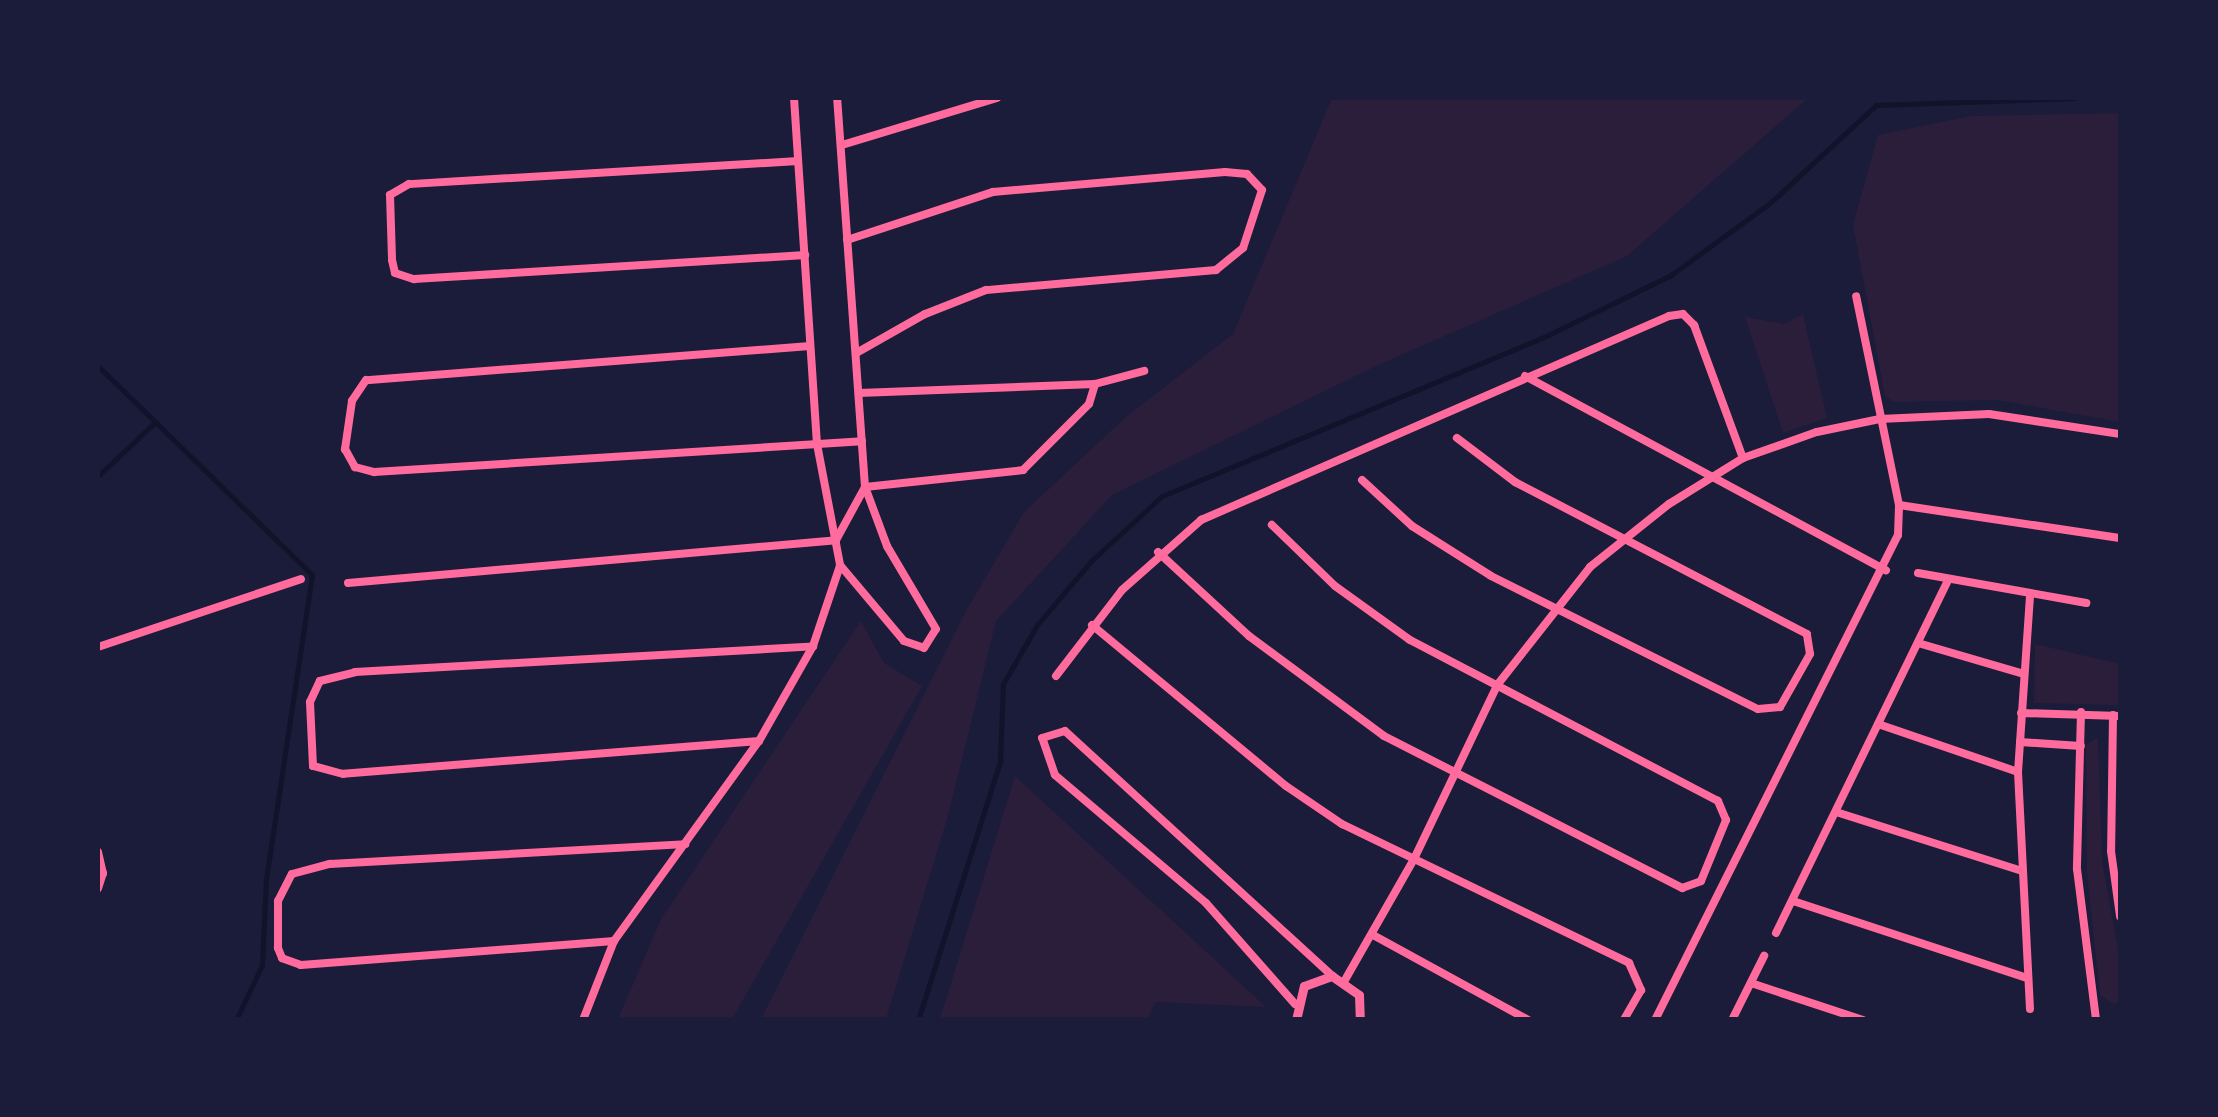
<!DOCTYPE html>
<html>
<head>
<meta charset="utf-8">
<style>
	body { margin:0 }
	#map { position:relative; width:2218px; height:1117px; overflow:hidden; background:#1b1b3a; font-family:Quicksand,sans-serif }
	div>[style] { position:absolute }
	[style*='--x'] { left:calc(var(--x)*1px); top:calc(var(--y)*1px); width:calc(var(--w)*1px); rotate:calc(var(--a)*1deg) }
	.green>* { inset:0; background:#2a1e3b }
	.stream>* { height:5px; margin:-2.5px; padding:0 2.5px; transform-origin:2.5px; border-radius:2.5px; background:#12122b }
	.minor>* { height:8px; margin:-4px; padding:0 4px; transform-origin:4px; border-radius:4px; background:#ff6b9d }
	.tertiary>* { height:9px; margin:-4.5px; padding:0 4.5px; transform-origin:4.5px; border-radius:4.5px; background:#ff6b9d }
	span { translate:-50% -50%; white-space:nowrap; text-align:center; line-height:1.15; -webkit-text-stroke:8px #1b1b3a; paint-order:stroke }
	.frame { position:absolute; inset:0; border:100px solid #1b1b3a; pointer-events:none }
</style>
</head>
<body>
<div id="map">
	<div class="green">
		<div style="clip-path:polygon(1332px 98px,1808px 98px,1627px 256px,1376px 366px,1112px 495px,996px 621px,948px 816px,886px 1019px,761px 1019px,966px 611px,1024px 512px,1127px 416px,1233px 334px)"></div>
		<div style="clip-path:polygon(2120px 113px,2120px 422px,1998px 400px,1894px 402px,1885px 396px,1853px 225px,1878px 135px,1971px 116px)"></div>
		<div style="clip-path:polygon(1803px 314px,1827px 418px,1783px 433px,1745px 317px,1784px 324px)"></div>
		<div style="clip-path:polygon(861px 621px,884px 663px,922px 686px,732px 1019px,618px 1019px,661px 919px)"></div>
		<div style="clip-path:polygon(2035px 644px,2120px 664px,2120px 705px,2034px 703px)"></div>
		<div style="clip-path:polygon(2098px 737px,2102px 861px,2120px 961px,2120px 1002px,2113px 1004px,2100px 995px,2087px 873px,2086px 745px)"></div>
		<div style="clip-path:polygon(1015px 776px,1187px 934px,1266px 1007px,1156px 1002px,1147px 1019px,940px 1019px)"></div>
	</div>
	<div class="stream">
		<div style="--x:98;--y:366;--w:299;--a:44.3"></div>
		<div style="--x:312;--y:575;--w:307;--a:98.6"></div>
		<div style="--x:266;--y:879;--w:86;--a:92.7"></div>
		<div style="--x:262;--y:965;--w:61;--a:115.3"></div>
		<div style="--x:98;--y:476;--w:77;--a:-43.4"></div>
		<div style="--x:918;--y:1020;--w:272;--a:-72.4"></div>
		<div style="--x:1000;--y:761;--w:77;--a:-87.8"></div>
		<div style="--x:1003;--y:684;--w:68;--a:-60"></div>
		<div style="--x:1037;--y:625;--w:84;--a:-49.8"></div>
		<div style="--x:1091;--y:561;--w:96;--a:-42.5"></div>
		<div style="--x:1162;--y:496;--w:418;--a:-22.6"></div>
		<div style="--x:1548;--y:335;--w:137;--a:-26"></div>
		<div style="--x:1671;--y:275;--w:124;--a:-36.1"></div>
		<div style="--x:1771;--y:202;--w:143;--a:-42.7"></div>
		<div style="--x:1876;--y:105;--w:199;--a:-2"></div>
	</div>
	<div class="minor">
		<div style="--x:794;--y:98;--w:347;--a:86.2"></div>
		<div style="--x:817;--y:444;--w:123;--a:79.2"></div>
		<div style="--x:840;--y:565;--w:99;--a:49.9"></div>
		<div style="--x:904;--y:641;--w:21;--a:19"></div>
		<div style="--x:924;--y:648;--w:22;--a:-58"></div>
		<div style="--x:936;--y:629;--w:96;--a:-120.6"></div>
		<div style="--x:887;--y:546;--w:63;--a:-110.4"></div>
		<div style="--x:865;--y:487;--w:390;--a:-94.1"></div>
		<div style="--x:842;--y:145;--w:162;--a:-16.9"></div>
		<div style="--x:798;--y:161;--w:390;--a:176.6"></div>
		<div style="--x:409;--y:184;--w:22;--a:150"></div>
		<div style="--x:390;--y:195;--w:65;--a:88.2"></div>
		<div style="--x:392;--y:260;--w:13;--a:77"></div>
		<div style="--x:395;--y:273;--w:20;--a:18"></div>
		<div style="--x:414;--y:279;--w:392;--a:-3.5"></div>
		<div style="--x:847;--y:240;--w:154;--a:-18.2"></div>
		<div style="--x:993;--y:192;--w:233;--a:-4.9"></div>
		<div style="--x:1225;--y:172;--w:22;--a:5"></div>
		<div style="--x:1247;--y:174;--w:22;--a:47"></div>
		<div style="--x:1262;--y:190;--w:61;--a:108.1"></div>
		<div style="--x:1243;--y:248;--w:35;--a:141"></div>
		<div style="--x:1216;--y:270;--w:231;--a:175"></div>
		<div style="--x:986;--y:290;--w:66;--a:158.5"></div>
		<div style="--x:925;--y:314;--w:77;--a:150.4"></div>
		<div style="--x:810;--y:346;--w:445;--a:175.6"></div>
		<div style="--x:366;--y:380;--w:25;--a:124"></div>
		<div style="--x:352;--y:401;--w:49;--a:98.3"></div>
		<div style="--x:345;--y:449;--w:21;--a:61"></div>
		<div style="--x:355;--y:467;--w:20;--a:15"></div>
		<div style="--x:374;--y:472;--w:489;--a:-3.6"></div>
		<div style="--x:1525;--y:376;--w:410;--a:28.3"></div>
		<div style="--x:859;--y:393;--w:236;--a:-2.2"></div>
		<div style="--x:1095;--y:384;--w:51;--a:-14.9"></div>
		<div style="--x:1362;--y:480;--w:68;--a:42.6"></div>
		<div style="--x:1412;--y:526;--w:93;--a:32.3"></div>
		<div style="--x:1491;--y:576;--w:298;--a:26.5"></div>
		<div style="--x:1758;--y:709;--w:22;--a:-5"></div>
		<div style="--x:1780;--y:707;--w:61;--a:-60.5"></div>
		<div style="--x:1810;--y:654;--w:20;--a:-99"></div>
		<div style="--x:1807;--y:634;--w:329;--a:-152.5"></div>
		<div style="--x:1515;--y:482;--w:73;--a:-142.8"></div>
		<div style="--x:1899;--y:505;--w:223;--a:8.5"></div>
		<div style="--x:1158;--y:552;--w:124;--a:42.7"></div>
		<div style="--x:1249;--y:636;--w:168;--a:36.5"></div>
		<div style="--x:1384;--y:736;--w:335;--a:27"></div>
		<div style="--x:1682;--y:888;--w:20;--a:-20"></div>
		<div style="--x:1701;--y:881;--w:66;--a:-67.7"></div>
		<div style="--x:1726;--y:820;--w:21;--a:-113"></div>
		<div style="--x:1718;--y:801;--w:348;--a:-152.4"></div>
		<div style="--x:1410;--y:640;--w:92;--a:-144.2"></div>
		<div style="--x:1335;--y:586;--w:88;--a:-135.9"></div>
		<div style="--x:1918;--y:573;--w:171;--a:10.1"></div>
		<div style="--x:348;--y:583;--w:490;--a:-5"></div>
		<div style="--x:836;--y:540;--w:60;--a:-61.3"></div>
		<div style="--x:865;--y:487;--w:159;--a:-6.1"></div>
		<div style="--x:1023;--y:470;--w:93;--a:-45"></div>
		<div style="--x:1089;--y:404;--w:21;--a:-73"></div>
		<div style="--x:1092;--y:625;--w:252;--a:39.7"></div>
		<div style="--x:1286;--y:786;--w:68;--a:34.2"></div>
		<div style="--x:1342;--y:824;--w:319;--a:25.8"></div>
		<div style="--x:1629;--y:963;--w:30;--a:66"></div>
		<div style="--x:1641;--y:990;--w:34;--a:120"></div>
		<div style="--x:1918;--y:643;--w:110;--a:16.3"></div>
		<div style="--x:98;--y:647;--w:214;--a:-18.5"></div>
		<div style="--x:1056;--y:676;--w:108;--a:-52.5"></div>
		<div style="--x:1122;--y:590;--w:106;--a:-41.5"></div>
		<div style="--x:1201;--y:520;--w:511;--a:-23.55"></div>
		<div style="--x:1669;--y:316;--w:14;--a:-8"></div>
		<div style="--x:1683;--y:314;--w:16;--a:45"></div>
		<div style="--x:1694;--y:325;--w:142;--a:69.8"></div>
		<div style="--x:2081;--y:712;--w:157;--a:91.5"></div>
		<div style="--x:2077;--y:869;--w:152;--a:82.8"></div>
		<div style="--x:2021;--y:713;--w:99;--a:1.7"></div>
		<div style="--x:2113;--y:715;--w:136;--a:90.8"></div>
		<div style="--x:2111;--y:851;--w:66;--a:82.1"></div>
		<div style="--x:1878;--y:724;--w:148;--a:18.9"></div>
		<div style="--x:759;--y:741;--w:417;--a:175.5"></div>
		<div style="--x:343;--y:774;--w:31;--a:-165"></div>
		<div style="--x:313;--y:766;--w:64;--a:-92.7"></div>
		<div style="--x:310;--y:702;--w:23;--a:-65"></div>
		<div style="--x:320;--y:681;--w:36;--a:-14"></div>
		<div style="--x:355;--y:672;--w:459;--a:-3.2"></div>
		<div style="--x:2020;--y:742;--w:61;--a:3.8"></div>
		<div style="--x:1836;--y:812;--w:192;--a:17.6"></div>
		<div style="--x:98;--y:852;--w:22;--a:77"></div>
		<div style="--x:103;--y:873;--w:16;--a:108"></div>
		<div style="--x:1793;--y:901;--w:246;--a:18.2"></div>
		<div style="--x:1776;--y:933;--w:393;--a:-64"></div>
		<div style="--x:1373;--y:935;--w:177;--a:28.7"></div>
		<div style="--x:614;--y:941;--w:314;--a:175.6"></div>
		<div style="--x:301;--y:965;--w:20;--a:-160"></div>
		<div style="--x:282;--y:958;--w:11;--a:-112"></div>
		<div style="--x:278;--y:948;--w:47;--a:-90"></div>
		<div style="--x:278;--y:901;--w:30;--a:-63"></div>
		<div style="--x:292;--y:874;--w:39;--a:-15"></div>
		<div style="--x:330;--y:864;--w:356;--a:-3.2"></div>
		<div style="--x:1345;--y:980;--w:139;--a:-60.3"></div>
		<div style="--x:1414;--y:859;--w:194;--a:-64.4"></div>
		<div style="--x:1498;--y:684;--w:149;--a:-51.8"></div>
		<div style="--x:1590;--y:567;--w:101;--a:-38.6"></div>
		<div style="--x:1669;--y:504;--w:87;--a:-31.9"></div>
		<div style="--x:1743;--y:458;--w:78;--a:-19.4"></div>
		<div style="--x:1817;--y:432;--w:64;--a:-11.7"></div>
		<div style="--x:1880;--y:419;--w:109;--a:-2.6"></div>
		<div style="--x:1989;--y:414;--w:133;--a:8.7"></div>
		<div style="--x:1751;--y:983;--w:118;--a:18.3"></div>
		<div style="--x:1295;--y:1004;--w:135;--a:-131.4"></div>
		<div style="--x:1206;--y:903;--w:198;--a:-139.7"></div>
		<div style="--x:1055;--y:775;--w:39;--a:-109"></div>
		<div style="--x:1042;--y:738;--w:24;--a:-17"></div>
		<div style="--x:1065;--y:731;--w:362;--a:42.5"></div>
		<div style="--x:2030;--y:1009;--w:237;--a:-92.9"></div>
		<div style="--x:2018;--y:772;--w:178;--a:-86.1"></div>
		<div style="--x:583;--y:1020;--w:85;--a:-68.6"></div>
		<div style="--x:614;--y:941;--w:247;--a:-54.1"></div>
		<div style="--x:759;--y:741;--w:109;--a:-60.4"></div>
		<div style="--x:813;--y:646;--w:84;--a:-71.4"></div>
		<div style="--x:1655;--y:1020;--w:542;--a:-63.39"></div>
		<div style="--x:1898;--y:535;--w:30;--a:-88"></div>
		<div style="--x:1899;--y:505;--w:213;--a:-101.6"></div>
		<div style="--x:1732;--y:1020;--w:72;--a:-63.4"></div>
	</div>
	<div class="tertiary">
		<div style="--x:1296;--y:1020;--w:35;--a:-77"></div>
		<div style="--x:1304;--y:986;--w:30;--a:-20"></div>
		<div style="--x:1332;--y:976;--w:33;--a:35"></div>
		<div style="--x:1359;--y:995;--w:25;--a:88"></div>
	</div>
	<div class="frame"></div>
</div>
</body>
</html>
